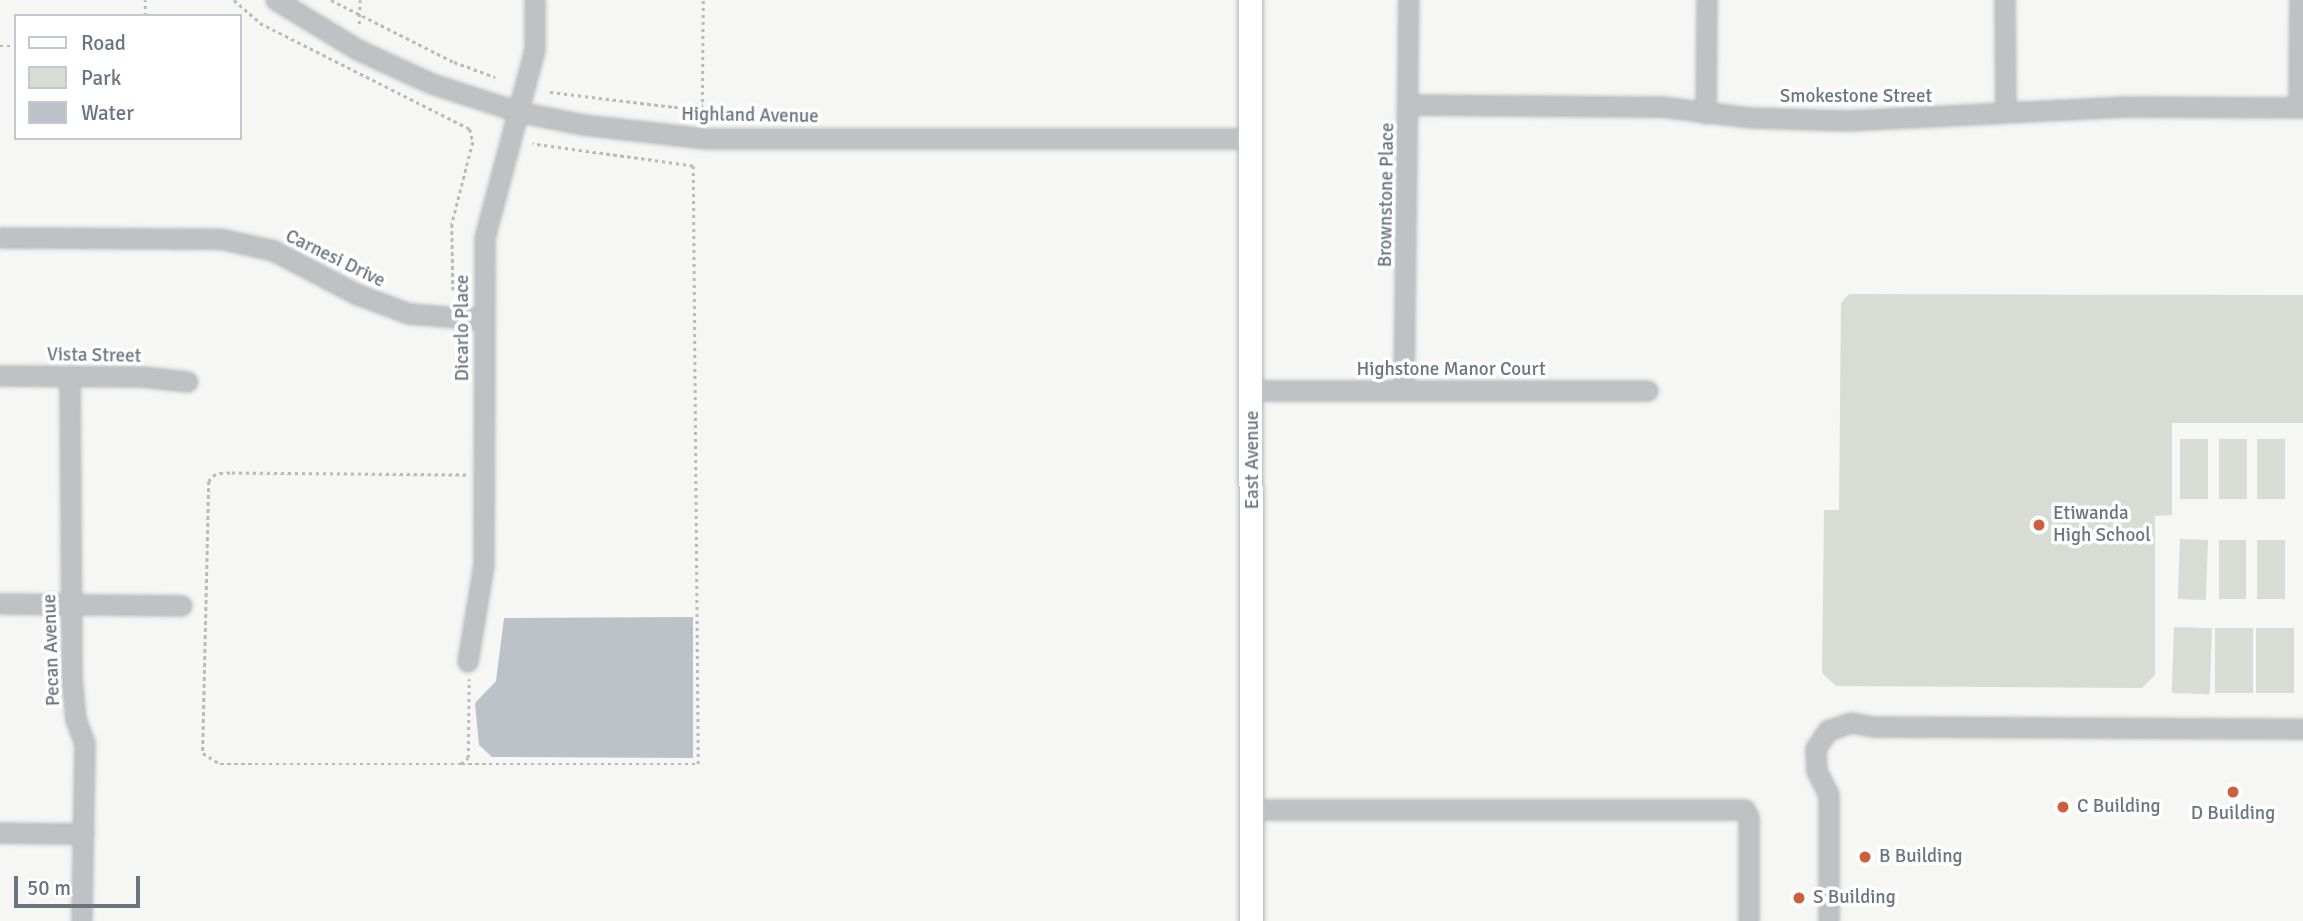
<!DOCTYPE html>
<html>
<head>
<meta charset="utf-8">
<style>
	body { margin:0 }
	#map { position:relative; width:2303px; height:921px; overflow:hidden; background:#f6f6f4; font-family:Signika,sans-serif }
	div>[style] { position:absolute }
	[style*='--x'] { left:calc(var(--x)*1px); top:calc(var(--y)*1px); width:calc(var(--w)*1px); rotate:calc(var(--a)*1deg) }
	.green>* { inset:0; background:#d8dcd5; transform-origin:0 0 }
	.water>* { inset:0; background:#bbc3c8 }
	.path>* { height:2.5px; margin-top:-1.25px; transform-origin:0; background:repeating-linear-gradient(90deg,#b8bbbd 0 3.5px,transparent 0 7px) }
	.roads { filter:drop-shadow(0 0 2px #b2b6b9) drop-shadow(0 0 2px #b2b6b9) }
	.minor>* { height:18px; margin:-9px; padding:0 9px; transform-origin:9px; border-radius:9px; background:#bec2c5 }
	.major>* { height:23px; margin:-11.5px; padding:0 11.5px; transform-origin:11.5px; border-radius:11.5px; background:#fff }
	.dots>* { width:19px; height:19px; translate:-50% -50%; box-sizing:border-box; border:4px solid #fff; border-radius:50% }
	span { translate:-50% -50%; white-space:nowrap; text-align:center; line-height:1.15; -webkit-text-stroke:7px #fff; paint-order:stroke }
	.street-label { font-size:19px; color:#697681 }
	.poi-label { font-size:19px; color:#697681 }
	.left { translate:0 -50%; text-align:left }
	.legend { position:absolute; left:14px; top:14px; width:228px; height:126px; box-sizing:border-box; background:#fff; border:2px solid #c3c8cd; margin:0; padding:9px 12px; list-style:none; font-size:21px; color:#697681 }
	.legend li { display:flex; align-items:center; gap:14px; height:35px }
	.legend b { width:35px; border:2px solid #c3c8cd }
	.scale { position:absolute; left:14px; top:876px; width:126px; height:32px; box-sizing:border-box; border:4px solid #697681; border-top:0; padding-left:9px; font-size:21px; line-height:24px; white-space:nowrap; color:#697681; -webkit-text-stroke:5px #fff; paint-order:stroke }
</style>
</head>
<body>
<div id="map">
	<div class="green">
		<div style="clip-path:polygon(1849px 294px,2303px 295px,2303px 423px,2172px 423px,2172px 515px,2155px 516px,2155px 675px,2142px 688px,1836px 686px,1822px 673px,1824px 510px,1839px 510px,1841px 303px)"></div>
		<div style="left:2180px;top:439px;width:28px;height:60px"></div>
		<div style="left:2219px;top:439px;width:28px;height:60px"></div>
		<div style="left:2257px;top:439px;width:28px;height:60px"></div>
		<div style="left:2180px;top:539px;width:28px;height:60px;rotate:2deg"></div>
		<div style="left:2219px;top:540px;width:27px;height:59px"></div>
		<div style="left:2257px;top:540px;width:28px;height:59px"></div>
		<div style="left:2174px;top:627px;width:38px;height:66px;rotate:2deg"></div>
		<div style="left:2215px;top:628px;width:38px;height:65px"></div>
		<div style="left:2256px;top:628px;width:38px;height:65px"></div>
	</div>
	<div class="water">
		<div style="clip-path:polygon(693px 617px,693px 758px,492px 757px,479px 745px,475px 703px,496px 681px,504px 618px)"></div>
	</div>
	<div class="path">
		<div style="--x:234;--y:0;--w:35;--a:41"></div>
		<div style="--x:260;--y:23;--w:235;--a:26.8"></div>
		<div style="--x:470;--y:129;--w:13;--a:77"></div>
		<div style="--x:473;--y:142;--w:85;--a:104.4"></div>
		<div style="--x:452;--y:224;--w:66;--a:89.1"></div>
		<div style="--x:331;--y:0;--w:138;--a:26.8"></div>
		<div style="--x:454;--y:62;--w:44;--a:20.1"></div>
		<div style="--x:145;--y:16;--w:16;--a:-90"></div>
		<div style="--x:359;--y:24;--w:24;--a:-88"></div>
		<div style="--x:0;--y:46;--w:16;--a:0"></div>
		<div style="--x:550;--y:92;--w:125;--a:6.9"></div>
		<div style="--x:674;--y:107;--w:29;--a:-6"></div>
		<div style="--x:702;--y:116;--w:116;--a:-89.5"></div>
		<div style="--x:466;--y:475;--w:236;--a:-179.5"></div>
		<div style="--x:230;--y:473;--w:14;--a:176"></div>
		<div style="--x:216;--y:474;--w:10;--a:135"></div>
		<div style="--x:209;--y:481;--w:272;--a:91.3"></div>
		<div style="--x:203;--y:753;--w:20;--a:33"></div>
		<div style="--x:220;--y:764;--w:241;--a:0"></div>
		<div style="--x:461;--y:764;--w:9;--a:-41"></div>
		<div style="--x:468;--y:758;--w:79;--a:-89.3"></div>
		<div style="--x:461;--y:764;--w:237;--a:0"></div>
		<div style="--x:698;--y:764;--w:598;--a:-90.48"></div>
		<div style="--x:693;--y:166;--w:162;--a:-172.2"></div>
	</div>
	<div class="roads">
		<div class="minor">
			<div style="--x:276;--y:0;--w:96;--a:31.4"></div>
			<div style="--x:358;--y:50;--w:81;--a:24.7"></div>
			<div style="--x:432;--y:84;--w:90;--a:18"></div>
			<div style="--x:518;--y:112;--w:66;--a:11.3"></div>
			<div style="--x:583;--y:125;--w:124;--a:6.5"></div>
			<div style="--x:706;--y:139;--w:546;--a:0"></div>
			<div style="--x:2005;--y:0;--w:112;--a:89.5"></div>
			<div style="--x:1409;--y:105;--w:252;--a:0.5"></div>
			<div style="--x:1661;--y:107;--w:91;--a:7"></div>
			<div style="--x:1751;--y:118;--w:98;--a:1.8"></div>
			<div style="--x:1849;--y:121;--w:277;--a:-2.9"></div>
			<div style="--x:2126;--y:107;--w:177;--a:0.3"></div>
			<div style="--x:2299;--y:108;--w:108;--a:-89.5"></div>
			<div style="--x:1706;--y:114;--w:114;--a:-89.5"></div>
			<div style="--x:0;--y:238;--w:220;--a:0.3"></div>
			<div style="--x:220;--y:239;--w:55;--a:12.5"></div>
			<div style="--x:274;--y:251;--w:93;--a:27.7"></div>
			<div style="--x:356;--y:294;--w:57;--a:20.7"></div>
			<div style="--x:409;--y:314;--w:75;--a:4.6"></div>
			<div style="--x:0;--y:376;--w:142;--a:0.4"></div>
			<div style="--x:142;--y:377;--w:46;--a:6.2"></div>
			<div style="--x:70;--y:376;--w:303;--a:89.6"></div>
			<div style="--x:72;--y:679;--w:41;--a:84.4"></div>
			<div style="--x:76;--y:720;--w:26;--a:69"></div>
			<div style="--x:85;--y:744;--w:177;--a:91"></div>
			<div style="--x:1253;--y:391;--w:395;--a:0"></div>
			<div style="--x:1404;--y:391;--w:391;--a:-89.3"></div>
			<div style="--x:0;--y:604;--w:182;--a:0.6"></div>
			<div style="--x:468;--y:662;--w:98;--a:-80.6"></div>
			<div style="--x:484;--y:565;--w:327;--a:-89.8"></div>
			<div style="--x:485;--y:238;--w:195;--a:-75.1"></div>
			<div style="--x:535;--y:50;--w:50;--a:-90"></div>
			<div style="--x:1252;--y:810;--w:493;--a:0"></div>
			<div style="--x:1745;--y:810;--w:9;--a:63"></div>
			<div style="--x:1749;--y:818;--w:103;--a:90"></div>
			<div style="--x:0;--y:833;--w:84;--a:0.7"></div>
			<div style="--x:1829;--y:921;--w:126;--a:-90"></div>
			<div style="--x:1829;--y:795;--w:27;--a:-117"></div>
			<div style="--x:1817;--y:771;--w:22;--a:-93"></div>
			<div style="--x:1816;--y:749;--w:22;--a:-56"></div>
			<div style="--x:1828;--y:731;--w:24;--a:-19"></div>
			<div style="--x:1851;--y:723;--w:23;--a:10"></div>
			<div style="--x:1874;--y:727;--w:429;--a:0.3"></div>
		</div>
		<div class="major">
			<div style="--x:1250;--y:0;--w:921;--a:89.94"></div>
		</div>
	</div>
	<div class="dots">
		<div style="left:2039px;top:525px;background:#cc603d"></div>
		<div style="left:2233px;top:792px;background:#cc603d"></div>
		<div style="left:2063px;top:807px;background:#cc603d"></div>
		<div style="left:1865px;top:857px;background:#cc603d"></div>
		<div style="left:1799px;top:898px;background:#cc603d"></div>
	</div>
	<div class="street-label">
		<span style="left:1856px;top:97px">Smokestone Street</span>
		<span style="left:750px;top:116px;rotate:1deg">Highland Avenue</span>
		<span style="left:1387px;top:195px;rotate:-89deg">Brownstone Place</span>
		<span style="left:335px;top:259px;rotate:26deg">Carnesi Drive</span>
		<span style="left:463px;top:328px;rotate:-90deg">Dicarlo Place</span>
		<span style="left:94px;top:356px;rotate:1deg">Vista Street</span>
		<span style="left:1451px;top:370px">Highstone Manor Court</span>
		<span style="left:1253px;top:460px;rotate:-90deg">East Avenue</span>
		<span style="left:52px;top:650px;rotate:-92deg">Pecan Avenue</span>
	</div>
	<div class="poi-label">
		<span class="left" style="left:2053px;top:525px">Etiwanda<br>High School</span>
		<span class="left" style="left:2077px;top:807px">C Building</span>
		<span style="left:2233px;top:814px">D Building</span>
		<span class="left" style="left:1879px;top:857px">B Building</span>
		<span class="left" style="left:1813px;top:898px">S Building</span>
	</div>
	<ul class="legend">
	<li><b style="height:9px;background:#fff"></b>Road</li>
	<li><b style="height:19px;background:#d8dcd5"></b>Park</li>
	<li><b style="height:19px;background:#bbc3c8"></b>Water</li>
	</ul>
	<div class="scale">50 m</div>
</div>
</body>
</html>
